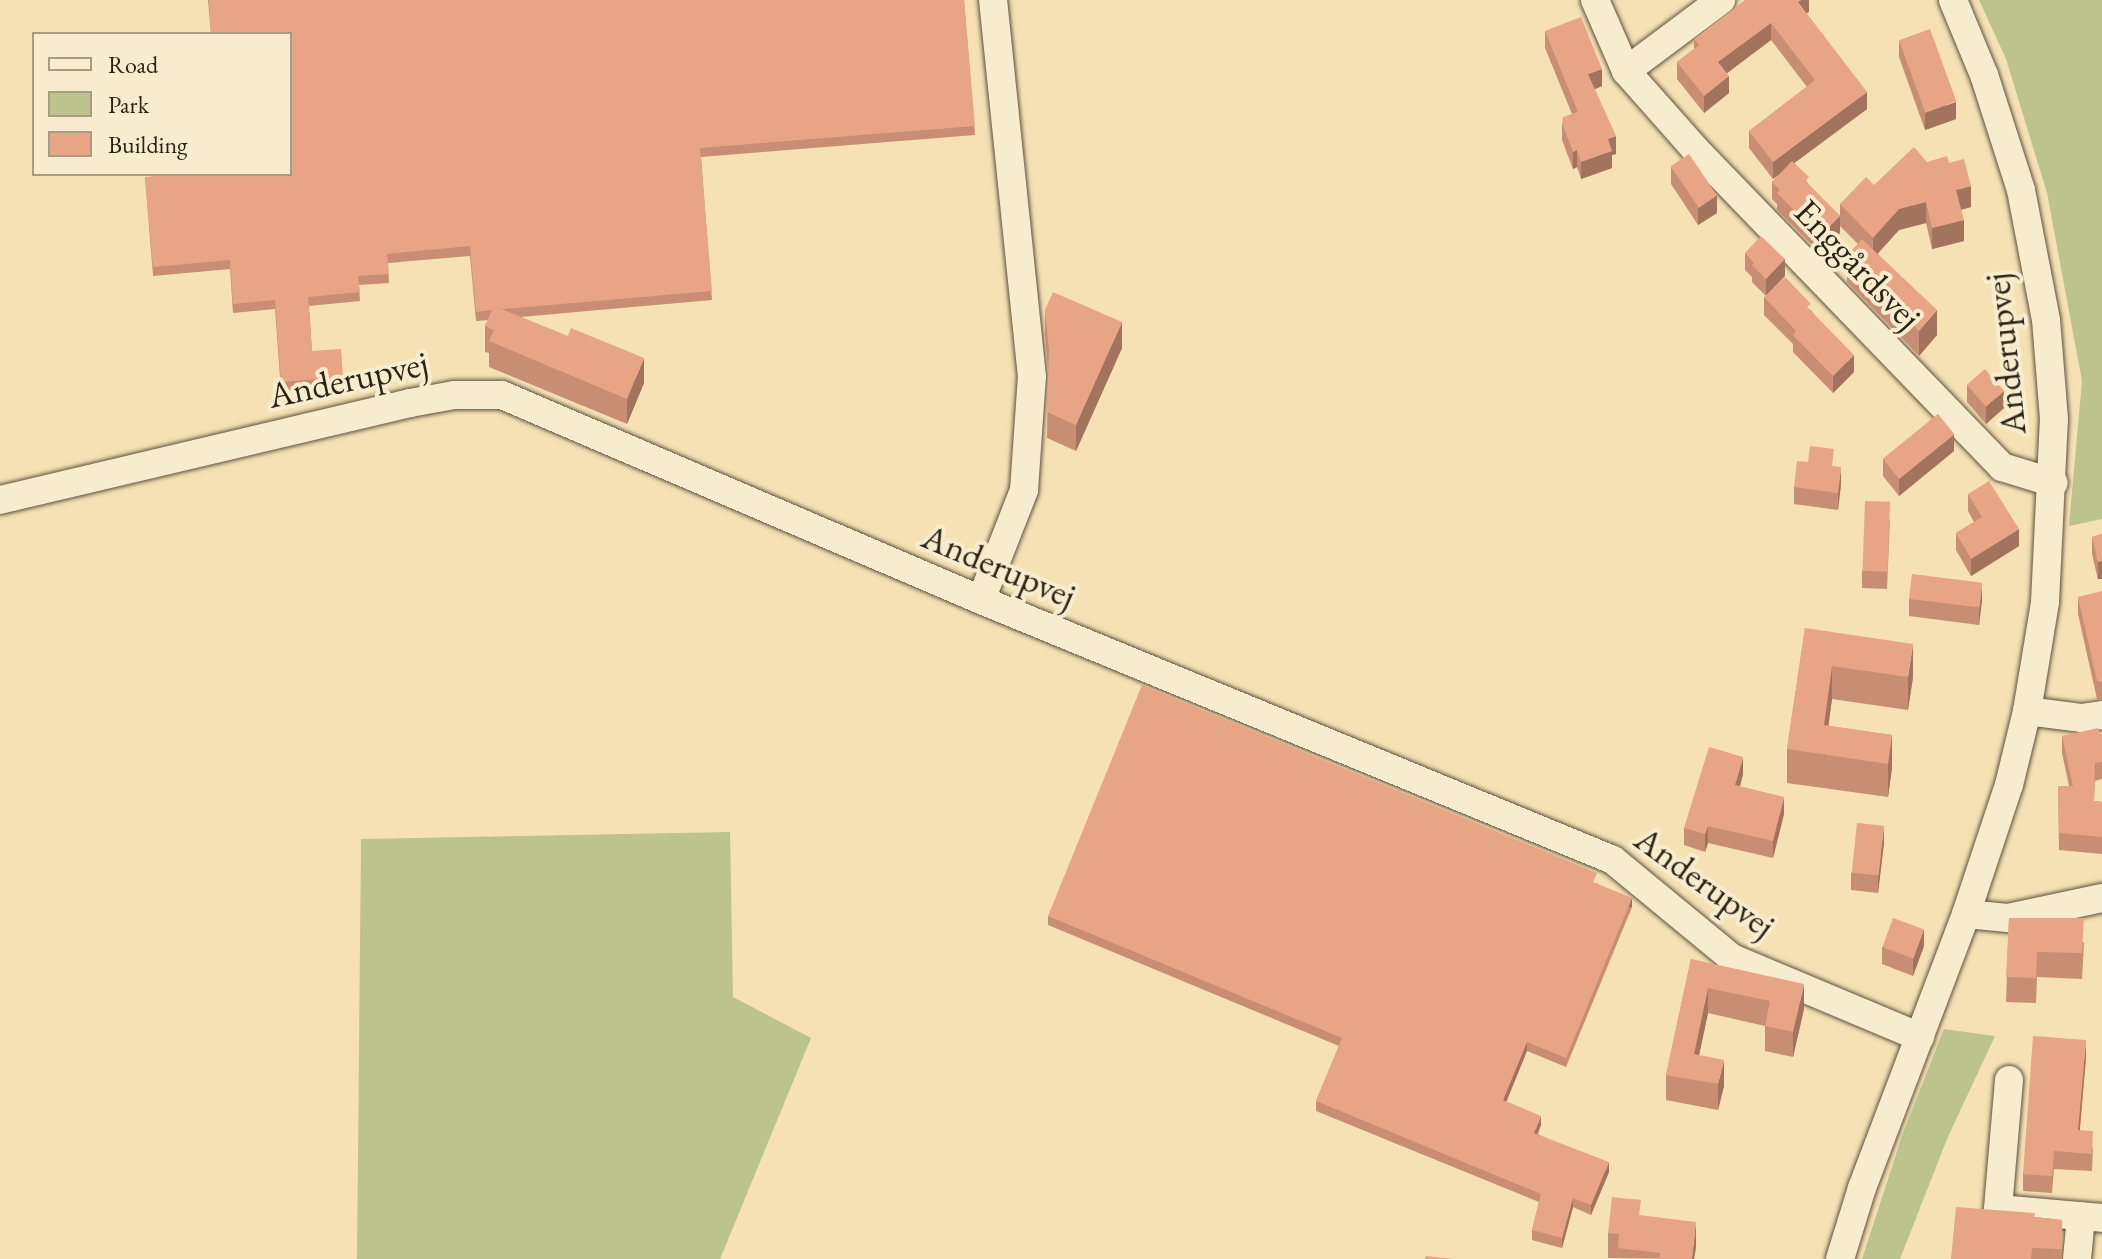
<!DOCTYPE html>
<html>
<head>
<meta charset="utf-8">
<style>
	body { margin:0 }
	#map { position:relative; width:2102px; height:1259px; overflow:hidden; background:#f5e1b4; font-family:"EB Garamond",serif }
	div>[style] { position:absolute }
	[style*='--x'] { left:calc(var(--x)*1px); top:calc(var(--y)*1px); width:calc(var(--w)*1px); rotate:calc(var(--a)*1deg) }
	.green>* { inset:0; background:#bcc38d }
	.roads { filter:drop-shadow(0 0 2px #5e523e) drop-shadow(0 0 2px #5e523e) }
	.minor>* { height:28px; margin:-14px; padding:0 14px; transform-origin:14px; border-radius:14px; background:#f8ecce }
	.wall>* { inset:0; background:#c78e73 }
	.shaded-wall>* { inset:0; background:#a2745e; transform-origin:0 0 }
	.building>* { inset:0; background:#e7a586; transform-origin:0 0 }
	span { translate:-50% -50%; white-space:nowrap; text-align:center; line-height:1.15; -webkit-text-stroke:8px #f8ecce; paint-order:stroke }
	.street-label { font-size:36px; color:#2c2317 }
	.legend { position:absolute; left:32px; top:32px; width:260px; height:144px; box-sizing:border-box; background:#f8ecce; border:2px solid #a69c85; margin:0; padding:10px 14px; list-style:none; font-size:24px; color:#2c2317 }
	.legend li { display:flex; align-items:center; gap:16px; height:40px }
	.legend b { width:40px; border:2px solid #a69c85 }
</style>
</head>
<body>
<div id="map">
	<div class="green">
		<div style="clip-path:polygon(1979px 0,2102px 0,2102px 519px,2069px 526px,2082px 381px,2047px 193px,2006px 59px)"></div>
		<div style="clip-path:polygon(730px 832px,733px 997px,811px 1038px,720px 1259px,357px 1259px,361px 839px)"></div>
		<div style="clip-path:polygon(1944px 1029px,1995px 1036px,1947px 1139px,1900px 1259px,1862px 1259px,1903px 1133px)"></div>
	</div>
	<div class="roads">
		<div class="minor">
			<div style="--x:1595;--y:0;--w:77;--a:66.4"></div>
			<div style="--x:1626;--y:71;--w:104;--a:48.5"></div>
			<div style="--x:1695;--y:149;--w:442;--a:46"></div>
			<div style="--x:2002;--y:467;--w:54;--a:17.1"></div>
			<div style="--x:1626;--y:71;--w:119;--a:-36.8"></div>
			<div style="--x:0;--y:500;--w:421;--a:-13.3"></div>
			<div style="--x:410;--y:403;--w:45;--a:-10.3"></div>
			<div style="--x:454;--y:395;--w:48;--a:0"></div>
			<div style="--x:502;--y:395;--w:521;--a:23.17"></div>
			<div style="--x:981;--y:600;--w:683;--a:22.36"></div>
			<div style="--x:1613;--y:860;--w:154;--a:39.5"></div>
			<div style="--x:1732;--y:958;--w:204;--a:22.8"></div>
			<div style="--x:981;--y:600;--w:118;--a:-68.6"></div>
			<div style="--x:1024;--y:490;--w:113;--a:-86"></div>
			<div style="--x:1032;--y:377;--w:379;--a:-95.9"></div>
			<div style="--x:2027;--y:711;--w:54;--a:7.4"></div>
			<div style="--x:2081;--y:718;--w:21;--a:-8"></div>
			<div style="--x:1966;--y:914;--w:42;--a:5.4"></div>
			<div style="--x:2008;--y:918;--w:96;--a:-12"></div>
			<div style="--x:2009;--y:1080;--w:129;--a:94.9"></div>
			<div style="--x:1998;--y:1209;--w:104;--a:4.9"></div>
			<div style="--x:1840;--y:1259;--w:74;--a:-72.8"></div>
			<div style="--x:1862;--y:1188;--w:293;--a:-69.2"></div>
			<div style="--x:1966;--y:914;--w:136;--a:-71.6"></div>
			<div style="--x:2009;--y:785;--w:76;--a:-76.3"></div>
			<div style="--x:2027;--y:711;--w:110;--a:-80.6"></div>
			<div style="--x:2045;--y:602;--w:183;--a:-87.2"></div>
			<div style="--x:2054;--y:419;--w:99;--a:-94.6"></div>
			<div style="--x:2046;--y:320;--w:132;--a:-100.9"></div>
			<div style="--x:2021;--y:190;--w:121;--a:-107.8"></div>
			<div style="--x:1984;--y:75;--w:81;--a:-112.5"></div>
			<div style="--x:2077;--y:1259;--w:43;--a:-84.7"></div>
		</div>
	</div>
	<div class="wall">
		<div style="clip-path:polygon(208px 0,964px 0,975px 135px,701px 157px,712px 300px,521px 317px,644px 383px,627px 424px,489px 367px,489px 353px,485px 352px,485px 326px,488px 320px,476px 321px,470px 256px,388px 263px,389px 283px,359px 285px,360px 301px,309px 306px,312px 351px,343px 377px,343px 386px,281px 391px,275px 309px,233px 313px,230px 269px,153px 276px,145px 177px,290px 174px,290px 34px,211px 34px)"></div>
		<div style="clip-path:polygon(1809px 0,1809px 12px,1806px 13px,1867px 109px,1794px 163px,1809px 185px,1840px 216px,1840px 204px,1874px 185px,1927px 162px,1949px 163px,1971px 207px,1961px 210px,1964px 241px,1932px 249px,1926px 223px,1899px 230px,1877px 253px,1937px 335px,1919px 356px,1847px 282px,1847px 256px,1858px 244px,1840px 226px,1840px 233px,1820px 253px,1777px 210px,1777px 204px,1772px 199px,1772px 182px,1780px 174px,1773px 179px,1749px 148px,1749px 131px,1807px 87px,1771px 40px,1727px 73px,1729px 93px,1704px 113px,1677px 79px,1677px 62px,1694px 49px,1694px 39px)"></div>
		<div style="clip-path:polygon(1545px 31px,1602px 86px,1595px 89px,1616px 154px,1612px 155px,1612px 168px,1581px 179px,1577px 167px,1573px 169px,1562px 140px,1562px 123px,1572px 114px,1545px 48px)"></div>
		<div style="clip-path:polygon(1899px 40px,1956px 119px,1925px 130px,1899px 57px)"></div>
		<div style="clip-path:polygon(1671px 167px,1717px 213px,1698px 225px,1671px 184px)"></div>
		<div style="clip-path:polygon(1745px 253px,1785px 259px,1766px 296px,1752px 282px,1752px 277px,1745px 270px)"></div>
		<div style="clip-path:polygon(1764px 297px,1811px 310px,1854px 372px,1833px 393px,1793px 352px,1793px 344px,1764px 315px)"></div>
		<div style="clip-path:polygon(1045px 310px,1122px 348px,1076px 451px,1047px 438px,1048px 370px,1045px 335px)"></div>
		<div style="clip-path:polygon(1967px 385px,2004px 408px,1986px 424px,1967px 402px)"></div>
		<div style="clip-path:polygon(1954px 451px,1899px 496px,1883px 476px,1883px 459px)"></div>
		<div style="clip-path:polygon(1834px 466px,1841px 484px,1838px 510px,1794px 504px,1794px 487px)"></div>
		<div style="clip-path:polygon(1968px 494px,2019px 546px,1971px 576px,1956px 550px,1956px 533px,1974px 522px,1968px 511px)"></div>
		<div style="clip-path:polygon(1890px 519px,1887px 589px,1862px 588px,1862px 571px)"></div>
		<div style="clip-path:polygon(2102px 534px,2098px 580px,2092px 554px,2092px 537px)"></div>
		<div style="clip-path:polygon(2102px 593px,2102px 699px,2097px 699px,2078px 614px,2078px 597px)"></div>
		<div style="clip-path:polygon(1909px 599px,1982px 600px,1979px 625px,1909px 616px)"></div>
		<div style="clip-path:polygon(1805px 628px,1913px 677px,1908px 710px,1832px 699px,1828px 726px,1892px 735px,1892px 768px,1888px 797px,1787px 783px,1787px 749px)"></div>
		<div style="clip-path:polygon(2102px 734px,2102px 779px,2095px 781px,2094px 801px,2102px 802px,2102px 854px,2059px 850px,2058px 786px,2069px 786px,2062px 753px,2062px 736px)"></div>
		<div style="clip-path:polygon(1743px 774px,1740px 787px,1784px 814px,1773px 858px,1708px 843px,1705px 852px,1684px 845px,1684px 828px)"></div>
		<div style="clip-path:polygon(1884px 843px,1878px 893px,1851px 890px,1851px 873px)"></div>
		<div style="clip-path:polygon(1596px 883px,1632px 907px,1566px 1067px,1527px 1051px,1506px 1102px,1541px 1125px,1538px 1134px,1609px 1172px,1591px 1215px,1573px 1207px,1562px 1248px,1532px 1240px,1532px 1230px,1539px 1202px,1316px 1111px,1316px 1101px,1339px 1046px,1048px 925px,1048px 916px)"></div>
		<div style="clip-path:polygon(2009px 918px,2084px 943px,2082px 979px,2037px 977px,2036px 1003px,2006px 1002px)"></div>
		<div style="clip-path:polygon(1924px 946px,1913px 976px,1882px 964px,1882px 947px)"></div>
		<div style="clip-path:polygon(1691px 959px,1804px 1009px,1793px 1057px,1765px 1051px,1765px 1026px,1708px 1013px,1699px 1055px,1724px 1086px,1718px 1110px,1666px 1100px,1666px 1075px)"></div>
		<div style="clip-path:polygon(2086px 1057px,2080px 1130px,2093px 1148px,2092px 1171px,2054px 1169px,2052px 1193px,2023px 1191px,2023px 1174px)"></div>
		<div style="clip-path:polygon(1641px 1216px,1696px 1247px,1694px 1259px,1608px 1258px,1608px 1233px)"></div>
		<div style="clip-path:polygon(2035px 1217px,2062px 1220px,2062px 1259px,1951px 1259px)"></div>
	</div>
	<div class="shaded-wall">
		<div style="clip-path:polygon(1801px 0,1809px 0,1809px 12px,1798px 19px,1798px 2px)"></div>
		<div style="clip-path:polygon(1771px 23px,1771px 40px,1718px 80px,1718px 62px)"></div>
		<div style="clip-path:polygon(1602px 69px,1602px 86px,1588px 92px,1588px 74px)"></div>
		<div style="clip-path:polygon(1729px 76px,1729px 93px,1704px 113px,1704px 96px)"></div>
		<div style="clip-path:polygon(1867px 92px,1867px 109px,1773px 179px,1773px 162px)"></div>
		<div style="clip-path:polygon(1956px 102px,1956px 119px,1925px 130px,1925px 113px)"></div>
		<div style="clip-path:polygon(1616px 136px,1616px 154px,1612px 155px,1612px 168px,1581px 179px,1581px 162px,1608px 139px)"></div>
		<div style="clip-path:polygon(1577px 150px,1577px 167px,1573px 169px,1573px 152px)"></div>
		<div style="clip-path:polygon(1971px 186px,1971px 207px,1956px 211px,1956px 190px)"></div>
		<div style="clip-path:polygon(1717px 195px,1717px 213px,1698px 225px,1698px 208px)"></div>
		<div style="clip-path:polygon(1926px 202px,1926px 223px,1899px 230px,1873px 259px,1873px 238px,1899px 209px)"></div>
		<div style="clip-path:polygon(1840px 216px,1840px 233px,1820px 253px,1820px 236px)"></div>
		<div style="clip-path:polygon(1964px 220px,1964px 241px,1932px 249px,1932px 228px)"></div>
		<div style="clip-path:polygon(1785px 259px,1785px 276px,1766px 296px,1766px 279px)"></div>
		<div style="clip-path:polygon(1937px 310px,1937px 335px,1919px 356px,1919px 331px)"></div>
		<div style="clip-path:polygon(1122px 322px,1122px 348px,1076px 451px,1076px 425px)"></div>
		<div style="clip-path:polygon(1854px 355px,1854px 372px,1833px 393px,1833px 376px)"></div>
		<div style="clip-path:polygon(644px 358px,644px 383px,627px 424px,627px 399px)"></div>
		<div style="clip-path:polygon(2004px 391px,2004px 408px,1986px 424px,1986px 406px)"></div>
		<div style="clip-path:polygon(1954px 434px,1954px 451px,1899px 496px,1899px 479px)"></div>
		<div style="clip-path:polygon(1841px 467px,1841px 484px,1838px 510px,1838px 493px)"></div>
		<div style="clip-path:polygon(2019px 529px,2019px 546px,1971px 576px,1971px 559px)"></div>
		<div style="left:2102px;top:561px;width:18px;height:4px;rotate:90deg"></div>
		<div style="clip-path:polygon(1982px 583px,1982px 600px,1979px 625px,1979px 608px)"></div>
		<div style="clip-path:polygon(1913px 644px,1913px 677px,1908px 710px,1908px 677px)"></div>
		<div style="clip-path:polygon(1832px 666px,1832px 699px,1824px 759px,1824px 725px)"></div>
		<div style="clip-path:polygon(1892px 735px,1892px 768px,1888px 797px,1888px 764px)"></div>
		<div style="clip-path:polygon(1743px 757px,1743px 774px,1735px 803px,1735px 785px)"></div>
		<div style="clip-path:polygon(1784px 797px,1784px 814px,1773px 858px,1773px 841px)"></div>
		<div style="clip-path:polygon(1708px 826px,1708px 843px,1705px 852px,1705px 834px)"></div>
		<div style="clip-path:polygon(1884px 826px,1884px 843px,1878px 893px,1878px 876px)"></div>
		<div style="left:1632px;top:898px;width:9px;height:173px;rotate:90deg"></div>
		<div style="clip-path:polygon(1924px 929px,1924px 946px,1913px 976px,1913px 958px)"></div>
		<div style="clip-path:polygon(1804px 984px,1804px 1009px,1793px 1057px,1793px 1032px)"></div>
		<div style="clip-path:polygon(1708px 988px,1708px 1013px,1694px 1079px,1694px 1054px)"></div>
		<div style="clip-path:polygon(2086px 1040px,2086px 1057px,2078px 1147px,2078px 1130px)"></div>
		<div style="clip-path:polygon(1527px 1042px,1527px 1051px,1503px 1110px,1503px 1100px)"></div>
		<div style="clip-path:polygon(1724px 1060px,1724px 1086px,1718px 1110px,1718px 1084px)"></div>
		<div style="clip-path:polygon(1541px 1116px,1541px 1125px,1534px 1142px,1534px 1133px)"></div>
		<div style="clip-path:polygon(1609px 1162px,1609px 1172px,1591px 1215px,1591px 1205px)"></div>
		<div style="clip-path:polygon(1573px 1198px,1573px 1207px,1562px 1248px,1562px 1238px)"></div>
		<div style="clip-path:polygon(1696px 1222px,1696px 1247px,1694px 1259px,1692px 1259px)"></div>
	</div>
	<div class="building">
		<div style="clip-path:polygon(209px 0,964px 0,975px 126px,700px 148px,712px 291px,503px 309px,494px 306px,492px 310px,476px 312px,470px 246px,387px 254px,389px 274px,358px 276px,360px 292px,308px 297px,312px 351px,341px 349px,343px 377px,281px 382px,275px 300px,233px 304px,230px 260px,153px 267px,145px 177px,176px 174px,290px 174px,290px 34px,211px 34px)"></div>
		<div style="clip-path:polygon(1745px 0,1801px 0,1798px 2px,1867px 92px,1773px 162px,1749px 131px,1815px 80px,1771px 23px,1718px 62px,1729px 76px,1704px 96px,1677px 62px,1699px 45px,1694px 39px)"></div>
		<div style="clip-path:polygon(1581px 17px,1602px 69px,1588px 74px,1616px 136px,1608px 139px,1612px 151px,1581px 162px,1577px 150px,1573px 152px,1562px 123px,1563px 117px,1578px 112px,1545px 31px)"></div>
		<div style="left:1930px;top:29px;width:77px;height:33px;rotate:70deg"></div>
		<div style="clip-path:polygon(1914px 147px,1927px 162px,1947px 156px,1949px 163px,1964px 159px,1971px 186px,1956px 190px,1964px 220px,1932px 228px,1926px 202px,1899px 209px,1873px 238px,1840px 204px,1866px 177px,1874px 185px)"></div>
		<div style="left:1689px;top:154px;width:50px;height:22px;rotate:56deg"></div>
		<div style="clip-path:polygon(1792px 161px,1809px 177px,1805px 181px,1840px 216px,1820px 236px,1777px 193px,1780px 190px,1772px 182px)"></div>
		<div style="clip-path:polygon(1761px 236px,1785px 259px,1766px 279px,1752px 265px,1754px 263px,1745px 253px)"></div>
		<div style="clip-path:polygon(1862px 239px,1937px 310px,1919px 331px,1847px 256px)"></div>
		<div style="clip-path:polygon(1785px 277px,1811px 304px,1807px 307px,1854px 355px,1833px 376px,1793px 335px,1796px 331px,1764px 297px)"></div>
		<div style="clip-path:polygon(1053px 292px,1122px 322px,1076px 425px,1047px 412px,1049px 350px,1045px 310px)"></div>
		<div style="clip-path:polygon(494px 306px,568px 336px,571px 328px,644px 358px,627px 399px,489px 341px,494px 330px,485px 326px)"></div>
		<div style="left:1985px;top:369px;width:29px;height:24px;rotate:49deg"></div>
		<div style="left:1938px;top:414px;width:26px;height:71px;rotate:51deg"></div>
		<div style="clip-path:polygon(1810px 446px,1834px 449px,1832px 466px,1841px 467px,1838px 493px,1794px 487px,1797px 461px,1808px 462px)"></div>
		<div style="clip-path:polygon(1989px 481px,2019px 529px,1971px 559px,1956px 533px,1982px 517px,1968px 494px)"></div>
		<div style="left:1865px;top:501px;width:25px;height:70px;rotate:2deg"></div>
		<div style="clip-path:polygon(2102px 534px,2102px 561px,2098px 562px,2092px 537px)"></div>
		<div style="left:1912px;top:574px;width:71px;height:25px;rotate:7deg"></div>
		<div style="clip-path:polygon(2102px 591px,2102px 682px,2097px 681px,2078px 597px)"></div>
		<div style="clip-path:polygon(1805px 628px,1913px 644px,1908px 677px,1832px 666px,1824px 725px,1892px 735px,1888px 764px,1787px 749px)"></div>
		<div style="clip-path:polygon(1142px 685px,1597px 873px,1593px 882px,1632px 898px,1566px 1058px,1527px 1042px,1503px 1100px,1541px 1116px,1534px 1133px,1609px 1162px,1591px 1205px,1573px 1198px,1562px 1238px,1532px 1230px,1541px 1194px,1316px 1101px,1342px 1038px,1048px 916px)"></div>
		<div style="clip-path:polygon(2098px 728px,2100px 735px,2102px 734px,2102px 762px,2095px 763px,2094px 801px,2102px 802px,2102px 837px,2059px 833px,2058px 786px,2073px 786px,2062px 736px)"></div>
		<div style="clip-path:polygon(1709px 747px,1743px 757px,1735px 785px,1784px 797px,1773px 841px,1708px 826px,1705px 834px,1684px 828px)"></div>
		<div style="left:1857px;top:823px;width:27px;height:50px;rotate:6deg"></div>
		<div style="left:1893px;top:918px;width:33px;height:31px;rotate:20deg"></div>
		<div style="clip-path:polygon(2009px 918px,2084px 918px,2082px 953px,2037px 952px,2036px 978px,2006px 977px)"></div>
		<div style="clip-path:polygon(1691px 959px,1804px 984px,1793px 1032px,1765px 1026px,1770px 1001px,1708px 988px,1694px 1054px,1724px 1060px,1718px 1084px,1666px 1075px)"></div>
		<div style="clip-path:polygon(2033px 1036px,2086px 1040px,2078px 1130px,2093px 1131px,2092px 1154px,2054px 1151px,2052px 1176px,2023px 1174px)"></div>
		<div style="clip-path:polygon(1612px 1197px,1641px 1200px,1639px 1215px,1696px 1222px,1692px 1259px,1659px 1259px,1660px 1253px,1618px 1248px,1619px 1234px,1608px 1233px)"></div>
		<div style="clip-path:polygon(1956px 1207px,2035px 1213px,2034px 1217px,2062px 1220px,2062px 1249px,2032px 1248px,2031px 1259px,1951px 1259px)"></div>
		<div style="clip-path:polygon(1426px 1256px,1454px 1259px,1425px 1259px)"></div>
	</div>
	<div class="street-label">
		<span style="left:1858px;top:264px;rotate:46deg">Enggårdsvej</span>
		<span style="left:2005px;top:354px;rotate:-96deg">Anderupvej</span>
		<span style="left:348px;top:379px;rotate:-12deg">Anderupvej</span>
		<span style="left:999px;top:566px;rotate:23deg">Anderupvej</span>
		<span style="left:1705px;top:882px;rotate:36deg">Anderupvej</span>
	</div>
	<ul class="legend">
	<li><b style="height:10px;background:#f8ecce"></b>Road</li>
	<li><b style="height:22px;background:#bcc38d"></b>Park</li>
	<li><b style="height:22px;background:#e7a586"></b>Building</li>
	</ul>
</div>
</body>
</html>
